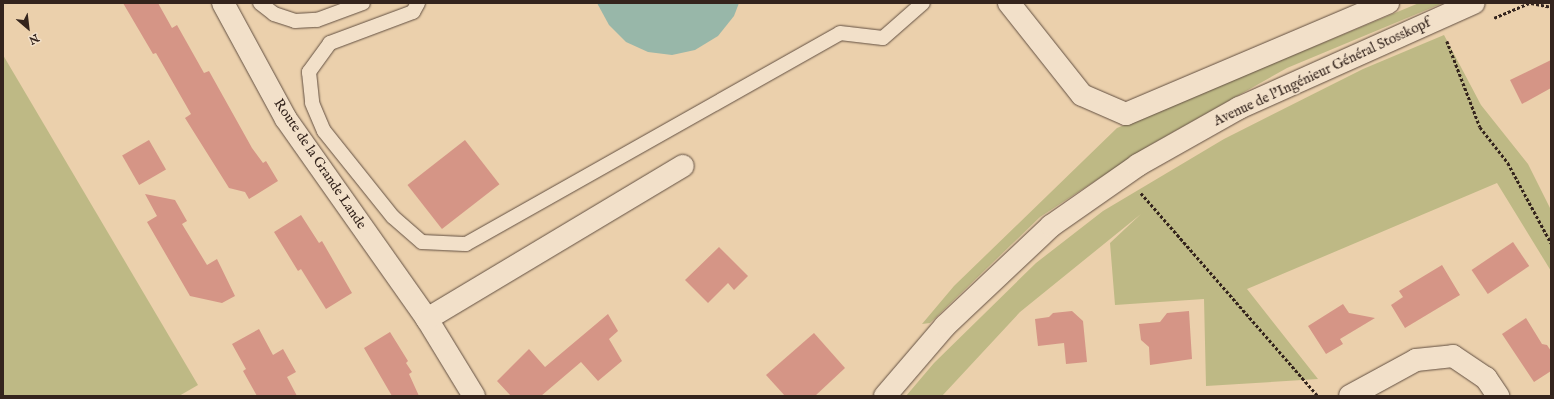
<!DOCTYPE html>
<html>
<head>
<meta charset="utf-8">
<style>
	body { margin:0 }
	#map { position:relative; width:1554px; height:399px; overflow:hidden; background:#ebd0ac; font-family:"IM FELL English",serif }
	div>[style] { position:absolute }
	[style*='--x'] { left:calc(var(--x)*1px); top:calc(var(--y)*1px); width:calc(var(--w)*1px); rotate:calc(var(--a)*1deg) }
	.green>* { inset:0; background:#beb985 }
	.water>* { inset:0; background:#98b7a9 }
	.building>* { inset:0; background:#d59586; transform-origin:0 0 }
	.path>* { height:2.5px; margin-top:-1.25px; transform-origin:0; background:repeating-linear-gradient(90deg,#34241d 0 3px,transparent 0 5px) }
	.roads { filter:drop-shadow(0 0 1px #624f41) drop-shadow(0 0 1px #624f41) }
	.lane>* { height:14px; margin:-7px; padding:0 7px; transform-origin:7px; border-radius:7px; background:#f2e0c9 }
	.street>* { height:22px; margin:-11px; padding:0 11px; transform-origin:11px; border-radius:11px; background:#f2e0c9 }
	span { translate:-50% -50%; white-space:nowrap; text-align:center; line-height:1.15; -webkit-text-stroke:3px #f2e0c9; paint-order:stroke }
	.street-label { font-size:14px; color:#34241d }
	.frame { position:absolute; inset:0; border:4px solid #34241d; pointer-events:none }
	.north { position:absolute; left:8px; top:8px; width:40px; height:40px; -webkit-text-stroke:3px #f2e0c9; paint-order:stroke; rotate:152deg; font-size:11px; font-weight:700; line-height:16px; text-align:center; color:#34241d }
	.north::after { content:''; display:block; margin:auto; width:14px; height:18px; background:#34241d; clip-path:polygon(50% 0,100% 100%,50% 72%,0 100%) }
</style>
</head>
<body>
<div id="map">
	<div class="green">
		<div style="clip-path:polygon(1419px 3px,1443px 3px,1287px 68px,1150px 145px,1040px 217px,930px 323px,922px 324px,954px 286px,1117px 128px)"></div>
		<div style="clip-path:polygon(1444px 35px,1481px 105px,1528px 164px,1551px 210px,1551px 271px,1497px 183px,1247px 289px,1318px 379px,1206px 386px,1204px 299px,1115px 305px,1110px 243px,1141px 214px,1020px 312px,942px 396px,906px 396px,934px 363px,1036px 263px,1103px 211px,1224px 139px,1363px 69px)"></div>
		<div style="clip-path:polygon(3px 55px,198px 385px,179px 396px,3px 396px)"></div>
	</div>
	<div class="water">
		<div style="clip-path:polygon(597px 3px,739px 3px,734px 16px,718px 36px,695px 50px,672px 55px,648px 52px,626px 42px,609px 25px)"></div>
	</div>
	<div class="building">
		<div style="clip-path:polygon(123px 3px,158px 3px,172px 28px,177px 25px,204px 73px,209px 71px,252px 148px,263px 163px,266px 161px,278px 181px,249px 199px,245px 192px,229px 188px,185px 118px,191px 114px,156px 53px,153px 54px)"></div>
		<div style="clip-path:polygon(1551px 60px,1551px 88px,1522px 104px,1510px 80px)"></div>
		<div style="left:149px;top:140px;width:34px;height:31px;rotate:60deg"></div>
		<div style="left:465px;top:140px;width:56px;height:73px;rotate:52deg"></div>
		<div style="clip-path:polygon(145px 194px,175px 200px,187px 221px,182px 224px,207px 265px,217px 259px,235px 296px,222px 303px,190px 296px,147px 222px,157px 216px)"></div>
		<div style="clip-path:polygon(301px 215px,319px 243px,322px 241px,352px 293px,326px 309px,301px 269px,298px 271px,274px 232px)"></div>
		<div style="left:1513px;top:242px;width:29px;height:50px;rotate:56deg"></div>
		<div style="clip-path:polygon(719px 247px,748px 276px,734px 290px,728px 283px,708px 303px,685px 280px)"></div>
		<div style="clip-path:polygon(1442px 265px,1460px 295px,1405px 328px,1391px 305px,1403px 297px,1399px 291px)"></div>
		<div style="clip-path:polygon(1343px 304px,1349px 313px,1375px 318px,1340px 339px,1343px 344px,1326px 354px,1308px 326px)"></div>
		<div style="clip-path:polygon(1072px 311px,1083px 321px,1087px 362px,1066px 364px,1064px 343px,1038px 346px,1035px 319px,1049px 317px,1053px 313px)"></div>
		<div style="clip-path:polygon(1189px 311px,1192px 359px,1150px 365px,1149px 347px,1141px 340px,1139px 324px,1160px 322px,1167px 313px)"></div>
		<div style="clip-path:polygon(608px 314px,618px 331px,609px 339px,622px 361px,598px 381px,581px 362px,541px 396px,511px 396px,497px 381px,529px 349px,545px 367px)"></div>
		<div style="clip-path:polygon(1526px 318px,1542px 344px,1547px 345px,1551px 351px,1551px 371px,1534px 382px,1502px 334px)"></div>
		<div style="clip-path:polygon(259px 329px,273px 355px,283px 349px,296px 372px,287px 377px,297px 396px,257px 396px,243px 371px,246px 369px,232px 344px)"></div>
		<div style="clip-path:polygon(390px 332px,408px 361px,406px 363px,412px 372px,409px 374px,419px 396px,392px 396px,364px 348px)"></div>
		<div style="clip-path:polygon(814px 333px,845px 368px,815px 396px,785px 396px,766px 375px)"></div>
	</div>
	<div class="path">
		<div style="--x:1531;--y:3;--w:20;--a:11"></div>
		<div style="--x:1494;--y:18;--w:38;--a:-23"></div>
		<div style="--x:1447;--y:41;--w:92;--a:69"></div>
		<div style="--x:1480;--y:127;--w:46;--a:52.1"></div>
		<div style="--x:1508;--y:163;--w:91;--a:61.7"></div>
		<div style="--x:1141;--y:193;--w:269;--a:48.9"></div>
	</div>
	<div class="roads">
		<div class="lane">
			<div style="--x:260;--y:3;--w:18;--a:38"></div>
			<div style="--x:274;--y:14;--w:22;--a:18"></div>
			<div style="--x:295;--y:21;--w:22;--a:-3"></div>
			<div style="--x:317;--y:20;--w:49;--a:-20.3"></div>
			<div style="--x:418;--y:3;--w:10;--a:119"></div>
			<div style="--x:413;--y:12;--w:89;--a:159.5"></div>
			<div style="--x:330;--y:43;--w:36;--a:126"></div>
			<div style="--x:309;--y:72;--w:31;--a:84"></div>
			<div style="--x:312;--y:103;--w:30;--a:67"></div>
			<div style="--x:324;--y:131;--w:110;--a:51.3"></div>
			<div style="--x:393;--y:217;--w:38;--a:41"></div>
			<div style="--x:422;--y:242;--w:44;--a:2.6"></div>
			<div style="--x:466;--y:244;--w:429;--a:-29.4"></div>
			<div style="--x:840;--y:33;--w:43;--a:6.6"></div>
			<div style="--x:883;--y:38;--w:53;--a:-41.2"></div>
		</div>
		<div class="street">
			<div style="--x:223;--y:3;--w:132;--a:61.5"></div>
			<div style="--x:286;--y:119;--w:245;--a:54.8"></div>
			<div style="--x:427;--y:319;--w:90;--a:58.6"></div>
			<div style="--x:1009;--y:3;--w:117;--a:51.6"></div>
			<div style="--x:1082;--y:95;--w:48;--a:23.4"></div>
			<div style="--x:1126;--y:114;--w:285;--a:-23"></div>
			<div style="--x:427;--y:319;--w:298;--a:-30.9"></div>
			<div style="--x:885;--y:396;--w:92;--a:-49.4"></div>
			<div style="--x:945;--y:326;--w:146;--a:-43.3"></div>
			<div style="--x:1051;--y:226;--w:106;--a:-35"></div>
			<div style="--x:1138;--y:165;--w:116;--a:-29.4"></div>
			<div style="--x:1239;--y:108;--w:257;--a:-24.1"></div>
			<div style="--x:1350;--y:396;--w:75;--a:-28.6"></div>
			<div style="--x:1416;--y:360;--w:37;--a:-6"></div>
			<div style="--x:1453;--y:356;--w:40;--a:34"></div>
			<div style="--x:1486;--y:378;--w:22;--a:56"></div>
		</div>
	</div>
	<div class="street-label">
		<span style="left:1322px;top:72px;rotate:-25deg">Avenue de l'Ingénieur Général Stosskopf</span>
		<span style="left:320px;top:164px;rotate:56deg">Route de la Grande Lande</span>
	</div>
	<div class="frame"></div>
	<div class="north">N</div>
</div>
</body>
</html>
